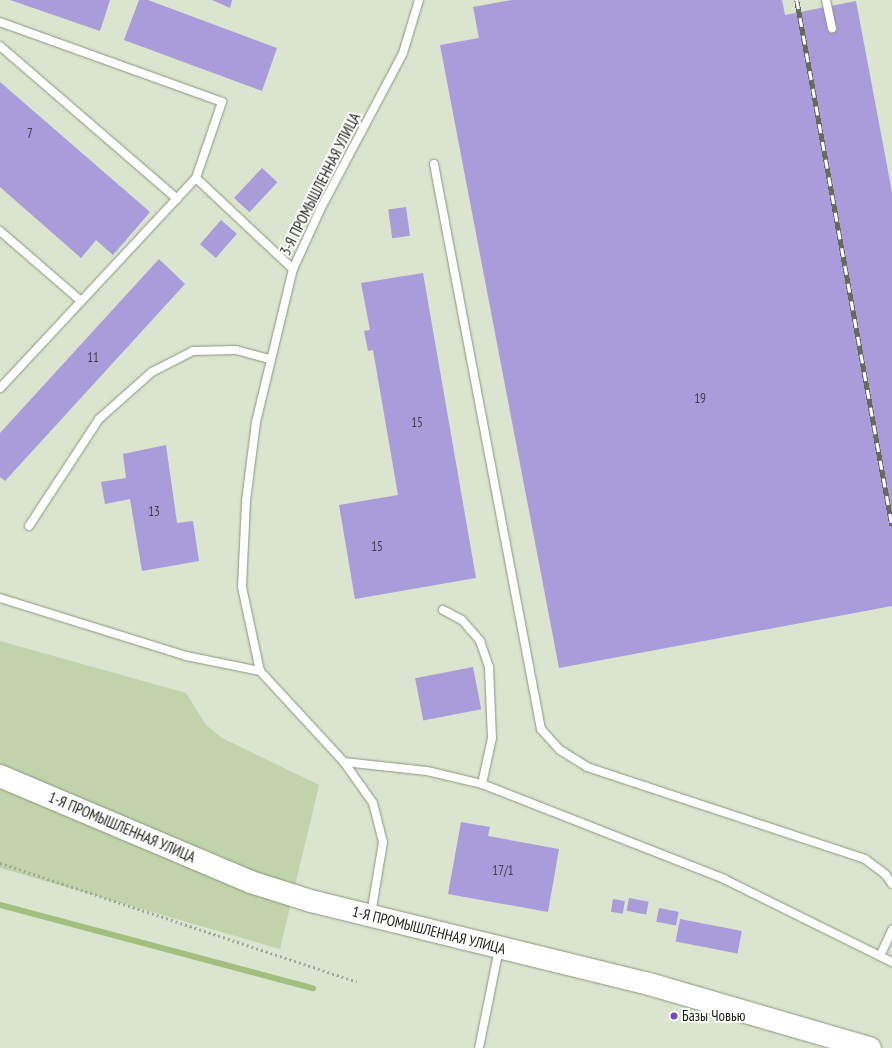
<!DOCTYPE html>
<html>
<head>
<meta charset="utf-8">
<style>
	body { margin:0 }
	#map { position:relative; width:892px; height:1048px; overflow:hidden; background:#dae4ce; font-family:"PT Sans Narrow",sans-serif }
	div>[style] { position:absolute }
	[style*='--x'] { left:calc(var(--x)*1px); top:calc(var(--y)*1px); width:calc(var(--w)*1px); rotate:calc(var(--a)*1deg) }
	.green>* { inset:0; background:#c1d3aa }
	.stream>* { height:6px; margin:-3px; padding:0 3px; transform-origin:3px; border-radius:3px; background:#a3be7e }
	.building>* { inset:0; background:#aa9bda; transform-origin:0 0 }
	.path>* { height:2.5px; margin-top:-1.25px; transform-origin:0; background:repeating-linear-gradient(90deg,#a1a997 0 2px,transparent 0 5px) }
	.roads { filter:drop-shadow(0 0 1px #8b947f) drop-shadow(0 0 1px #8b947f) }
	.service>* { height:8px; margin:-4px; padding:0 4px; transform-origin:4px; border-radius:4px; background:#fff }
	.secondary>* { height:22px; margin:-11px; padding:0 11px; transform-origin:11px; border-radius:11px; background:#fff }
	.rail>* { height:4.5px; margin-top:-2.25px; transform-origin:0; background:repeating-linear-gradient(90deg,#fff 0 9px,#666b5e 0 18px); box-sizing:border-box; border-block:1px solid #666b5e }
	.dots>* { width:11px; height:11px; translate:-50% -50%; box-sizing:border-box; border:2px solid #fff; border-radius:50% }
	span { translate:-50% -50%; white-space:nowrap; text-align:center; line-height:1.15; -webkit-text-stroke:4px #fff; paint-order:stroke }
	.number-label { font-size:13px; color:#403f48 }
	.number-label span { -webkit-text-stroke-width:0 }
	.street-label { font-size:15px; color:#1d2018 }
	.poi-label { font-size:15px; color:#1d2018 }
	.left { translate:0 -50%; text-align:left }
</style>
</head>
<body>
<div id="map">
	<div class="green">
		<div style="clip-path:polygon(0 641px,186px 693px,206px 725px,222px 738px,319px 785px,280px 949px,0 868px)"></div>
	</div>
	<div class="stream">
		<div style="--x:0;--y:905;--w:324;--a:14.9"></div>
	</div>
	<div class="building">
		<div style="clip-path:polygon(10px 0,110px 0,100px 31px)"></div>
		<div style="clip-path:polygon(139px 0,148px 0,277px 48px,262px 91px,124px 40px)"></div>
		<div style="clip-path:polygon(212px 0,232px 0,230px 8px)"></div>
		<div style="clip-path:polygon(512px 0,782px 0,785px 15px,856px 1px,892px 192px,892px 606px,559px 668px,440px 45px,479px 38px,473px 7px)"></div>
		<div style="clip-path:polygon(0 82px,150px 212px,113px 255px,96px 240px,81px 258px,0 187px)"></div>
		<div style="left:262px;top:168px;width:21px;height:41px;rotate:43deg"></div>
		<div style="left:406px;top:207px;width:29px;height:18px;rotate:82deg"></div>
		<div style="left:221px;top:220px;width:21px;height:32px;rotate:41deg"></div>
		<div style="clip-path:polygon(159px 259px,185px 284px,5px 481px,0 477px,0 433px)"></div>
		<div style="clip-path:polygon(423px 273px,476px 578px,355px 599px,339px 505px,398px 495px,373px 350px,368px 351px,364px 331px,370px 330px,361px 283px)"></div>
		<div style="clip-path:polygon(166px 445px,177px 523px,193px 521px,199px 561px,142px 571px,130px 499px,105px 504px,101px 482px,126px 478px,123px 454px)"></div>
		<div style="left:473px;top:667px;width:43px;height:59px;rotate:79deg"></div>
		<div style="clip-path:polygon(461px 822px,490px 827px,488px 836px,559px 849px,548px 912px,448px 894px)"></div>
		<div style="left:629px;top:898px;width:20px;height:13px;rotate:11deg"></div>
		<div style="left:613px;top:899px;width:12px;height:13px;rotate:9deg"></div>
		<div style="left:659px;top:908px;width:20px;height:14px;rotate:11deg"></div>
		<div style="left:680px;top:919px;width:63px;height:23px;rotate:11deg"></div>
	</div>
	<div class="path">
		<div style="--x:0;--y:863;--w:376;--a:18.4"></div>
	</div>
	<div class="roads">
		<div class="service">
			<div style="--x:826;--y:0;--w:29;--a:78"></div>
			<div style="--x:0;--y:22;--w:236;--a:19.8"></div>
			<div style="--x:222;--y:102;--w:80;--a:108.9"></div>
			<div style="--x:196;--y:178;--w:287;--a:133"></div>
			<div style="--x:0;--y:46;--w:234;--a:40.8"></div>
			<div style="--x:434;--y:164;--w:575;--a:79.28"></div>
			<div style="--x:541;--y:729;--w:28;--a:48"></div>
			<div style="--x:560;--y:750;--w:32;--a:32"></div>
			<div style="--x:587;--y:767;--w:293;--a:18.3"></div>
			<div style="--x:865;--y:859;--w:25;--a:37"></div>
			<div style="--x:885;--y:874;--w:12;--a:55"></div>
			<div style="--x:196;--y:178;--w:133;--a:43.2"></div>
			<div style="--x:0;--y:231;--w:107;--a:40.8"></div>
			<div style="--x:29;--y:526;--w:128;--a:-56.8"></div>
			<div style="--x:99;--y:419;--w:71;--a:-41.6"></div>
			<div style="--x:152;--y:372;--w:46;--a:-27.1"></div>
			<div style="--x:193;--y:351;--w:43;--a:-1.3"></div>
			<div style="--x:236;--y:350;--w:34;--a:15"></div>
			<div style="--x:0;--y:598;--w:195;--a:17.3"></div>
			<div style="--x:186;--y:656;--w:76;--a:11.5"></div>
			<div style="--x:443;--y:610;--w:21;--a:28"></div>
			<div style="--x:462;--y:620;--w:28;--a:49"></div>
			<div style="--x:480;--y:641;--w:28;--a:71"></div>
			<div style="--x:489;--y:667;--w:71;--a:87.6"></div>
			<div style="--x:492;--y:738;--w:47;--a:102.3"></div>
			<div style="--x:344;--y:762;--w:83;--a:6.2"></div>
			<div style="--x:427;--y:771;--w:57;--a:13.3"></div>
			<div style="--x:482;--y:784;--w:260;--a:21.4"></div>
			<div style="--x:724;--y:879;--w:187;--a:26.3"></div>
			<div style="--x:371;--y:914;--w:73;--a:-80.5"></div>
			<div style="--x:383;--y:842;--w:40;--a:-104.4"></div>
			<div style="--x:373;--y:803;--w:50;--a:-125.3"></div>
			<div style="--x:344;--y:762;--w:124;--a:-132.7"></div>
			<div style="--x:260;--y:671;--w:86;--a:-102.1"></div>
			<div style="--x:242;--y:587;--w:86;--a:-87.3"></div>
			<div style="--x:246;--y:501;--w:80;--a:-82.8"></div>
			<div style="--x:256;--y:422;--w:157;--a:-76.4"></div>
			<div style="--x:293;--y:269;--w:67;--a:-65.3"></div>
			<div style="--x:321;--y:208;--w:175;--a:-62.1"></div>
			<div style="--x:403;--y:53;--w:55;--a:-73.2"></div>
			<div style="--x:880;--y:956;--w:29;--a:-65"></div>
			<div style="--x:479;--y:1048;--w:101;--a:-78.6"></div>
		</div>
		<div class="secondary">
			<div style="--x:0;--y:776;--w:272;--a:22.9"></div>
			<div style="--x:251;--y:882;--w:63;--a:17.6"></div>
			<div style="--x:311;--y:901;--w:348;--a:13.8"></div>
			<div style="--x:649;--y:984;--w:230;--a:16.2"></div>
		</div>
	</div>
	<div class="rail">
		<div style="--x:797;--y:0;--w:534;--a:79.74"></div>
	</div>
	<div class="dots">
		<div style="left:674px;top:1016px;background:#7148c0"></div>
	</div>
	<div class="number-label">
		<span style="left:30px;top:134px">7</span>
		<span style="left:93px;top:358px">11</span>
		<span style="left:700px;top:399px">19</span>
		<span style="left:417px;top:423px">15</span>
		<span style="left:154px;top:512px">13</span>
		<span style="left:377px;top:547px">15</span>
		<span style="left:503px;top:871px">17/1</span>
	</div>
	<div class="street-label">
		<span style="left:320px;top:184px;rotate:-63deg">3-Я ПРОМЫШЛЕННАЯ УЛИЦА</span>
		<span style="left:122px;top:827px;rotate:23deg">1-Я ПРОМЫШЛЕННАЯ УЛИЦА</span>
		<span style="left:429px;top:930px;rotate:14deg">1-Я ПРОМЫШЛЕННАЯ УЛИЦА</span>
	</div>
	<div class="poi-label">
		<span class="left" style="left:682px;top:1016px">Базы Човью</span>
	</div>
</div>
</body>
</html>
